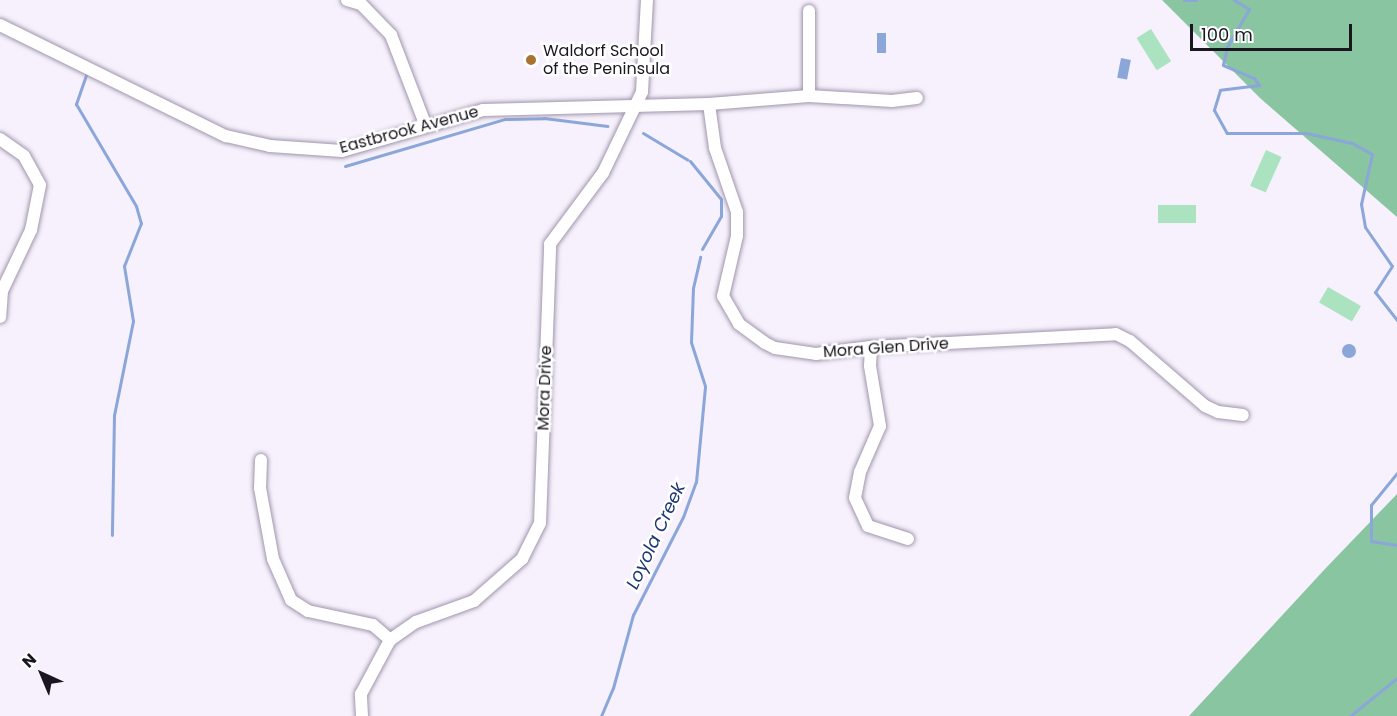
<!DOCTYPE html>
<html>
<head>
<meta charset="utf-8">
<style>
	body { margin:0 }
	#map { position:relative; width:1397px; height:716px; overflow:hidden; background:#f6f1fc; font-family:Poppins,sans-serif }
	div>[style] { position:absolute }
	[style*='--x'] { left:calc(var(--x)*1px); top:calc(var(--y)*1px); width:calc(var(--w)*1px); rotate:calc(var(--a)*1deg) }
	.green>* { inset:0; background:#abe2c0; transform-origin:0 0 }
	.forest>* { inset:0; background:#89c5a1 }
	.water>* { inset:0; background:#8ba6d9; transform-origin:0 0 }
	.round { border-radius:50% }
	.stream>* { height:3px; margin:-1.5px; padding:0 1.5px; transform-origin:1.5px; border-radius:1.5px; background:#8ba6d9 }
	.roads { filter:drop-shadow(0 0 2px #a195ad) drop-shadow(0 0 2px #a195ad) }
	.minor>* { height:12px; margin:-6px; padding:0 6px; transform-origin:6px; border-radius:6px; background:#fff }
	.dots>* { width:16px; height:16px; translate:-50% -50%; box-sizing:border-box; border:3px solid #fff; border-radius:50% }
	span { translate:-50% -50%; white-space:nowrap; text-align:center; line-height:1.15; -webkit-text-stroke:5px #fff; paint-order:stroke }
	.poi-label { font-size:16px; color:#1a161f }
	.left { translate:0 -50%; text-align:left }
	.street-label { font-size:16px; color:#1a161f }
	.water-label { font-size:18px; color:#1b3774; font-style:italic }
	.north { position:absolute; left:12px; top:644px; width:60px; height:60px; -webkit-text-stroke:4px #fff; paint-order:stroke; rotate:316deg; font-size:16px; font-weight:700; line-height:24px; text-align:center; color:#1a161f }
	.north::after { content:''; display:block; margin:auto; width:21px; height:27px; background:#1a161f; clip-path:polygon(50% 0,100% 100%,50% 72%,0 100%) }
	.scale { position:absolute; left:1190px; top:24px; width:162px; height:27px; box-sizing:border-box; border:3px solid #1a161f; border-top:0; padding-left:8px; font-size:18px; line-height:21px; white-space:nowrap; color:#1a161f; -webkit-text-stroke:4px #fff; paint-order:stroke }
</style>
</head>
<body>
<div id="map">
	<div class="green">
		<div style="left:1151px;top:29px;width:38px;height:17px;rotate:58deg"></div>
		<div style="left:1266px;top:150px;width:17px;height:39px;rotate:24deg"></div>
		<div style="left:1196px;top:205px;width:18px;height:38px;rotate:90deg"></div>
		<div style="left:1328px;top:287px;width:38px;height:18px;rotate:30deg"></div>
	</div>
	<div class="forest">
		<div style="clip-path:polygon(1162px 0,1397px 0,1397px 217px,1260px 98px)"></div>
		<div style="clip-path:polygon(1397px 494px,1397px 716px,1189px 716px,1324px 570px)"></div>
	</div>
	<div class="water">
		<div style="left:877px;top:33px;width:9px;height:20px"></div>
		<div style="left:1121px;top:58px;width:10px;height:20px;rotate:11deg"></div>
		<div class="round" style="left:1342px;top:344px;width:14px;height:14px"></div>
	</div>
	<div class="stream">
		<div style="--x:1184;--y:0;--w:12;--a:0"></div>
		<div style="--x:1234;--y:0;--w:17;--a:31"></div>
		<div style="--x:1249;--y:9;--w:44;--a:120.1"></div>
		<div style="--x:1227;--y:47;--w:18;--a:103"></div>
		<div style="--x:1223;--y:65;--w:34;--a:23"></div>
		<div style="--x:1254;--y:78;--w:9;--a:54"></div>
		<div style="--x:1259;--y:85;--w:39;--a:173"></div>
		<div style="--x:1220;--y:90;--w:21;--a:107"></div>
		<div style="--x:1214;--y:110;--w:26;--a:61"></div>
		<div style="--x:1227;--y:133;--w:79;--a:0"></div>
		<div style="--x:1306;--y:133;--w:47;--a:12.3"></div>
		<div style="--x:1352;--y:143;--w:23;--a:29"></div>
		<div style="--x:1372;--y:154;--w:51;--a:102.4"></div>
		<div style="--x:1361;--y:204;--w:23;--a:80"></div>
		<div style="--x:1365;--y:227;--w:47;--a:55.3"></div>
		<div style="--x:1392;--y:266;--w:31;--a:123"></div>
		<div style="--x:1375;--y:292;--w:36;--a:52"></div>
		<div style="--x:86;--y:75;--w:31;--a:109"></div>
		<div style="--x:76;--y:104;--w:118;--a:59.5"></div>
		<div style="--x:136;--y:206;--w:18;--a:74"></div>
		<div style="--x:141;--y:223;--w:46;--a:111.6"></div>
		<div style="--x:124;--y:266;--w:56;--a:80.7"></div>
		<div style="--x:133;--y:321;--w:96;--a:101.4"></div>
		<div style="--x:114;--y:415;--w:120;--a:91"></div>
		<div style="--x:643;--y:133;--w:52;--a:31"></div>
		<div style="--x:690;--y:161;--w:49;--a:50.8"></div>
		<div style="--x:721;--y:199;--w:17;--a:90"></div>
		<div style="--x:721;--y:216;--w:38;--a:120"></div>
		<div style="--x:345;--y:166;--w:167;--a:-16.4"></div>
		<div style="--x:505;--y:119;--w:39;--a:-1"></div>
		<div style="--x:544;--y:118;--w:64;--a:7.1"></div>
		<div style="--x:1397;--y:473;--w:41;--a:129.1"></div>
		<div style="--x:1371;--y:505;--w:36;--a:90"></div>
		<div style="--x:1371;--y:541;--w:26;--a:9"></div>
		<div style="--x:601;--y:716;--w:30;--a:-67"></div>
		<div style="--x:613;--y:688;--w:76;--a:-74.7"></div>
		<div style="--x:633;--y:615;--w:110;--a:-63"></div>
		<div style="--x:683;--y:517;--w:37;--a:-70"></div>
		<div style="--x:696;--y:482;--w:96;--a:-84.6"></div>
		<div style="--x:705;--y:386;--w:46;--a:-107.7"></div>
		<div style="--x:691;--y:342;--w:54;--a:-87.9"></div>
		<div style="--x:693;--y:288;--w:32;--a:-77"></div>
		<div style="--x:1350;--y:716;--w:60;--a:-39"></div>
	</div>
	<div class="roads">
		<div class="minor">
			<div style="--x:347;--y:0;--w:15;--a:16"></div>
			<div style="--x:361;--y:4;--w:43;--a:45.9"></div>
			<div style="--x:391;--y:35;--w:97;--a:69"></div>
			<div style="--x:809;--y:11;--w:85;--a:90"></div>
			<div style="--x:0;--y:25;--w:252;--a:26.2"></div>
			<div style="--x:226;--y:136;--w:45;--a:12.8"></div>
			<div style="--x:270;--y:146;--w:72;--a:4"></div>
			<div style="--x:342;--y:151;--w:147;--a:-16.2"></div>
			<div style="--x:483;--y:110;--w:226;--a:-1.5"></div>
			<div style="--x:709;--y:104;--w:100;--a:-4.6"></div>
			<div style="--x:809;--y:96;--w:83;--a:3.4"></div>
			<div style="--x:892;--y:101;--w:25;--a:-7"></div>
			<div style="--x:709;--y:104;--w:44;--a:82.2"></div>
			<div style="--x:715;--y:148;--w:68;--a:71"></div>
			<div style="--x:737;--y:212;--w:24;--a:90"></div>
			<div style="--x:737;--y:236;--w:62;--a:103.1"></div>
			<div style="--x:723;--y:296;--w:32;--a:60"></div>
			<div style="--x:739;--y:324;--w:32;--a:36"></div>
			<div style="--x:765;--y:343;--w:11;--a:27"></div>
			<div style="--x:775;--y:348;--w:41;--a:8.3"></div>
			<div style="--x:816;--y:354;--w:55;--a:-7.3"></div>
			<div style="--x:871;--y:347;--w:245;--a:-3"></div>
			<div style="--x:1116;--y:334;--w:16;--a:27"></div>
			<div style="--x:1130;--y:341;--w:99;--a:40.9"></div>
			<div style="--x:1205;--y:406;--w:14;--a:25"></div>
			<div style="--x:1218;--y:412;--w:25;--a:7"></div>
			<div style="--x:0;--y:139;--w:29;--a:35"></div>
			<div style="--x:24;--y:156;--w:33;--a:61"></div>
			<div style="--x:40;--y:185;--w:46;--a:101.3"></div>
			<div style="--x:31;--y:230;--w:68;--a:115.4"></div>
			<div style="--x:2;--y:291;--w:26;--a:94"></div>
			<div style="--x:871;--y:347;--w:19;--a:93"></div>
			<div style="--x:870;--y:366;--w:61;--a:80.5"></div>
			<div style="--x:880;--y:426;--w:50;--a:113.5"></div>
			<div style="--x:860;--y:472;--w:26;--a:101"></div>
			<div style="--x:855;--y:498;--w:31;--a:65"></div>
			<div style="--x:868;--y:526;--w:42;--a:18"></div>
			<div style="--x:261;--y:460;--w:28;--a:92"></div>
			<div style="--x:260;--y:488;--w:72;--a:79.6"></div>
			<div style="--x:273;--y:559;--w:45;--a:66.3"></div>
			<div style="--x:291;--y:600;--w:20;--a:33"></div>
			<div style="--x:308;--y:611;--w:66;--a:12.2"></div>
			<div style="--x:373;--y:625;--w:23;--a:41"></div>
			<div style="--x:362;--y:716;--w:22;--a:-93"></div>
			<div style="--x:361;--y:694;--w:61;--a:-61.8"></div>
			<div style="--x:390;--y:640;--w:32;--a:-35"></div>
			<div style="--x:416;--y:622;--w:62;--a:-19.9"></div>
			<div style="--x:474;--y:601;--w:64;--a:-41.2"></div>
			<div style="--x:522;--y:559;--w:40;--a:-63.4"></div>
			<div style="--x:540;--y:523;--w:279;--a:-87.9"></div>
			<div style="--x:550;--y:244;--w:89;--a:-53.3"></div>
			<div style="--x:603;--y:173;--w:90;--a:-64.3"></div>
			<div style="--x:642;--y:92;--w:92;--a:-86.9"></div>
		</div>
	</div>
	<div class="dots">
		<div style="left:531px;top:60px;background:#a9722e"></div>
	</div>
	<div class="poi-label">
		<span class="left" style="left:543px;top:60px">Waldorf School<br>of the Peninsula</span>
	</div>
	<div class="street-label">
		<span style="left:409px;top:130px;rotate:-15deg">Eastbrook Avenue</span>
		<span style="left:886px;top:348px;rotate:-4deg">Mora Glen Drive</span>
		<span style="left:545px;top:388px;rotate:-88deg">Mora Drive</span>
	</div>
	<div class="water-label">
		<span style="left:656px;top:536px;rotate:-65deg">Loyola Creek</span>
	</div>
	<div class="north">N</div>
	<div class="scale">100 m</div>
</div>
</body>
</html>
